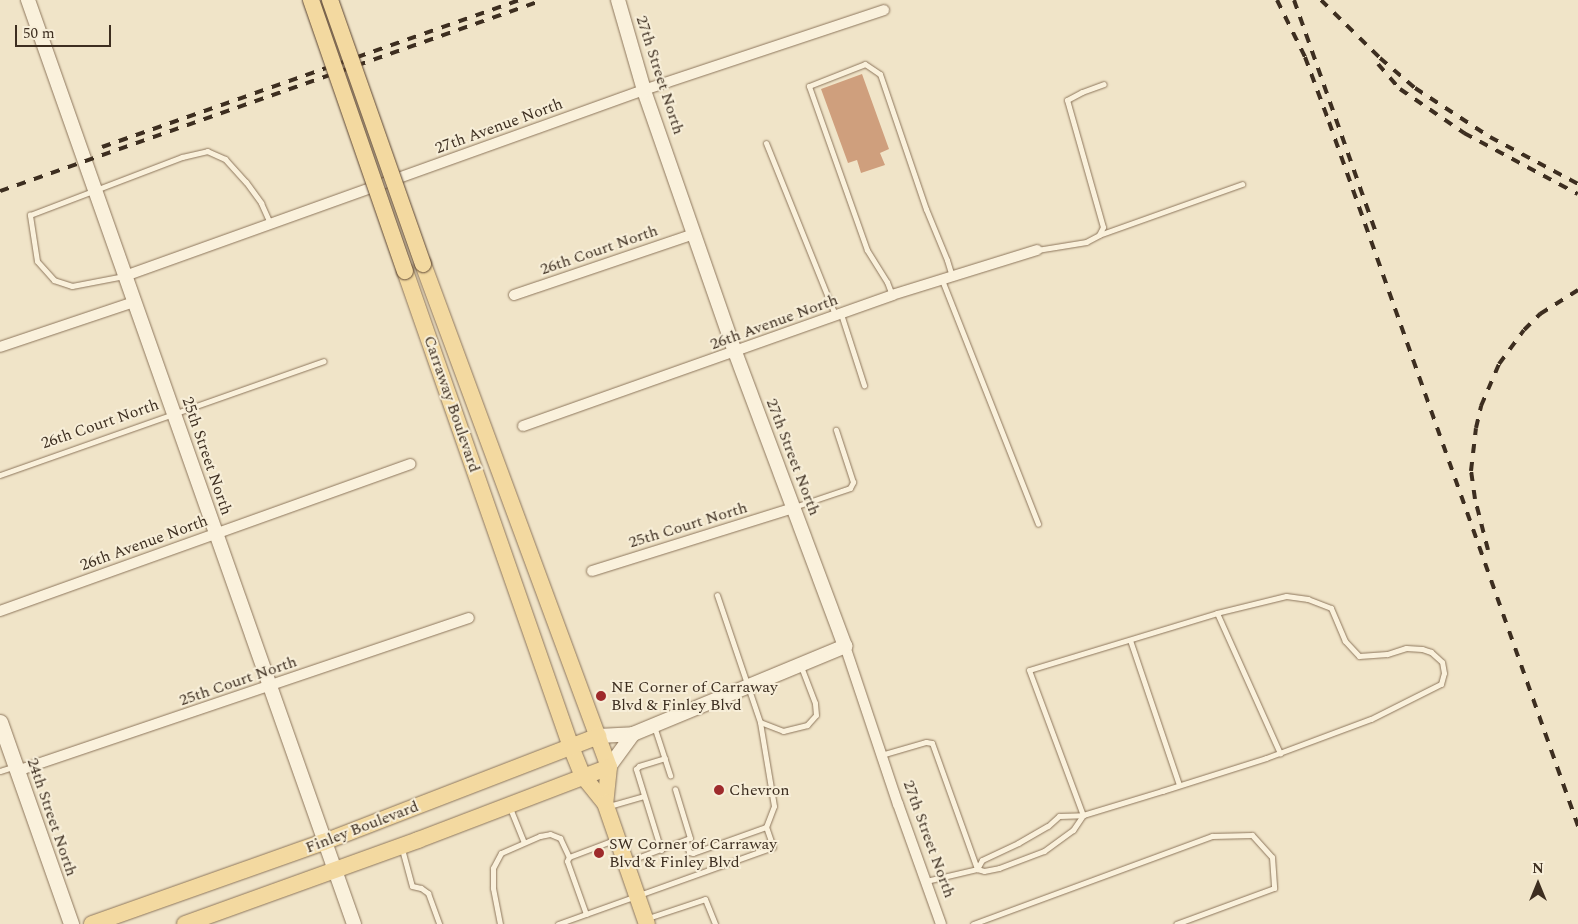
<!DOCTYPE html>
<html>
<head>
<meta charset="utf-8">
<style>
	body { margin:0 }
	#map { position:relative; width:1578px; height:924px; overflow:hidden; background:#f0e4c8; font-family:Spectral,serif }
	div>[style] { position:absolute }
	[style*='--x'] { left:calc(var(--x)*1px); top:calc(var(--y)*1px); width:calc(var(--w)*1px); rotate:calc(var(--a)*1deg) }
	.building>* { inset:0; background:#cf9f7d }
	.roads { filter:drop-shadow(0 0 1px #8d765c) drop-shadow(0 0 1px #8d765c) }
	.service>* { height:5px; margin:-2.5px; padding:0 2.5px; transform-origin:2.5px; border-radius:2.5px; background:#faf1dc }
	.minor>* { height:10px; margin:-5px; padding:0 5px; transform-origin:5px; border-radius:5px; background:#faf1dc }
	.tertiary>* { height:14px; margin:-7px; padding:0 7px; transform-origin:7px; border-radius:7px; background:#faf1dc }
	.secondary>* { height:15px; margin:-7.5px; padding:0 7.5px; transform-origin:7.5px; border-radius:7.5px; background:#faf1dc }
	.primary>* { height:16px; margin:-8px; padding:0 8px; transform-origin:8px; border-radius:8px; background:#f3d9a0 }
	.rail>* { height:4px; margin-top:-2px; transform-origin:0; background:repeating-linear-gradient(90deg,#3d2e20 0 9px,transparent 0 18px) }
	.bridges { filter:drop-shadow(0 0 1px #5b4430) drop-shadow(0 0 1px #5b4430) }
	.primary-bridge>* { height:16px; margin:-8px; padding:0 8px; transform-origin:8px; border-radius:8px; background:#f3d9a0 }
	.dots>* { width:14px; height:14px; translate:-50% -50%; box-sizing:border-box; border:2px solid #f7eed8; border-radius:50% }
	span { translate:-50% -50%; white-space:nowrap; text-align:center; line-height:1.15; -webkit-text-stroke:4px #f7eed8; paint-order:stroke }
	.street-label { font-size:16px; color:#3d2e20 }
	.poi-label { font-size:16px; color:#3d2e20 }
	.left { translate:0 -50%; text-align:left }
	.north { position:absolute; left:1513px; top:859px; width:50px; height:50px; -webkit-text-stroke:4px #f7eed8; paint-order:stroke; rotate:0deg; font-size:14px; font-weight:700; line-height:20px; text-align:center; color:#3d2e20 }
	.north::after { content:''; display:block; margin:auto; width:18px; height:22px; background:#3d2e20; clip-path:polygon(50% 0,100% 100%,50% 72%,0 100%) }
	.scale { position:absolute; left:15px; top:25px; width:96px; height:22px; box-sizing:border-box; border:2px solid #3d2e20; border-top:0; padding-left:6px; font-size:15px; line-height:18px; white-space:nowrap; color:#3d2e20; -webkit-text-stroke:4px #f7eed8; paint-order:stroke }
</style>
</head>
<body>
<div id="map">
	<div class="building">
		<div style="clip-path:polygon(862px 74px,889px 149px,880px 153px,885px 165px,861px 173px,857px 160px,848px 163px,821px 89px)"></div>
	</div>
	<div class="roads">
		<div class="service">
			<div style="--x:766;--y:143;--w:185;--a:68.1"></div>
			<div style="--x:1099;--y:235;--w:152;--a:-19.6"></div>
			<div style="--x:1037;--y:250;--w:50;--a:-9.3"></div>
			<div style="--x:1086;--y:242;--w:15;--a:-28"></div>
			<div style="--x:1099;--y:235;--w:9;--a:-63"></div>
			<div style="--x:1103;--y:227;--w:132;--a:-105.8"></div>
			<div style="--x:1067;--y:100;--w:17;--a:-28"></div>
			<div style="--x:1082;--y:92;--w:23;--a:-20"></div>
			<div style="--x:124;--y:276;--w:53;--a:169.1"></div>
			<div style="--x:72;--y:286;--w:19;--a:-162"></div>
			<div style="--x:54;--y:280;--w:25;--a:-132"></div>
			<div style="--x:37;--y:261;--w:47;--a:-98.7"></div>
			<div style="--x:30;--y:215;--w:163;--a:-20.9"></div>
			<div style="--x:182;--y:157;--w:26;--a:-13"></div>
			<div style="--x:207;--y:151;--w:20;--a:24"></div>
			<div style="--x:225;--y:159;--w:31;--a:48"></div>
			<div style="--x:246;--y:182;--w:26;--a:54"></div>
			<div style="--x:261;--y:203;--w:22;--a:66"></div>
			<div style="--x:942;--y:280;--w:262;--a:68.5"></div>
			<div style="--x:892;--y:295;--w:14;--a:-111"></div>
			<div style="--x:887;--y:282;--w:38;--a:-122"></div>
			<div style="--x:867;--y:250;--w:174;--a:-109.5"></div>
			<div style="--x:809;--y:86;--w:60;--a:-21.4"></div>
			<div style="--x:865;--y:64;--w:18;--a:34"></div>
			<div style="--x:880;--y:74;--w:143;--a:71.2"></div>
			<div style="--x:926;--y:209;--w:55;--a:67.6"></div>
			<div style="--x:947;--y:260;--w:17;--a:73"></div>
			<div style="--x:841;--y:314;--w:75;--a:72.1"></div>
			<div style="--x:0;--y:475;--w:343;--a:-19.4"></div>
			<div style="--x:794;--y:507;--w:59;--a:-18.7"></div>
			<div style="--x:850;--y:488;--w:7;--a:-63"></div>
			<div style="--x:853;--y:482;--w:55;--a:-108.1"></div>
			<div style="--x:1217;--y:613;--w:154;--a:65.8"></div>
			<div style="--x:1130;--y:640;--w:153;--a:71.3"></div>
			<div style="--x:760;--y:722;--w:25;--a:21"></div>
			<div style="--x:783;--y:731;--w:25;--a:-14"></div>
			<div style="--x:807;--y:725;--w:13;--a:-48"></div>
			<div style="--x:816;--y:715;--w:12;--a:-95"></div>
			<div style="--x:815;--y:703;--w:40;--a:-111"></div>
			<div style="--x:654;--y:726;--w:52;--a:71.9"></div>
			<div style="--x:881;--y:755;--w:47;--a:-16.1"></div>
			<div style="--x:926;--y:742;--w:6;--a:9"></div>
			<div style="--x:932;--y:743;--w:134;--a:70.3"></div>
			<div style="--x:0;--y:771;--w:16;--a:-18"></div>
			<div style="--x:609;--y:806;--w:35;--a:-16"></div>
			<div style="--x:510;--y:808;--w:37;--a:68"></div>
			<div style="--x:686;--y:841;--w:11;--a:75"></div>
			<div style="--x:689;--y:852;--w:4;--a:14"></div>
			<div style="--x:693;--y:853;--w:77;--a:-19.6"></div>
			<div style="--x:766;--y:827;--w:22;--a:-69"></div>
			<div style="--x:774;--y:806;--w:85;--a:-99.5"></div>
			<div style="--x:760;--y:722;--w:134;--a:-108.7"></div>
			<div style="--x:402;--y:849;--w:38;--a:75"></div>
			<div style="--x:412;--y:886;--w:9;--a:13"></div>
			<div style="--x:421;--y:888;--w:9;--a:36"></div>
			<div style="--x:428;--y:893;--w:33;--a:70"></div>
			<div style="--x:661;--y:850;--w:85;--a:-107.2"></div>
			<div style="--x:636;--y:769;--w:4;--a:-45"></div>
			<div style="--x:639;--y:766;--w:27;--a:-17"></div>
			<div style="--x:629;--y:861;--w:65;--a:-20.7"></div>
			<div style="--x:690;--y:838;--w:51;--a:-107"></div>
			<div style="--x:977;--y:869;--w:10;--a:-61"></div>
			<div style="--x:982;--y:860;--w:40;--a:-25"></div>
			<div style="--x:1018;--y:843;--w:34;--a:-30"></div>
			<div style="--x:1048;--y:826;--w:15;--a:-42"></div>
			<div style="--x:1059;--y:816;--w:24;--a:-2"></div>
			<div style="--x:1083;--y:815;--w:83;--a:-16.9"></div>
			<div style="--x:1162;--y:791;--w:109;--a:-17.6"></div>
			<div style="--x:1266;--y:758;--w:112;--a:-20.4"></div>
			<div style="--x:1371;--y:719;--w:78;--a:-26.6"></div>
			<div style="--x:1441;--y:684;--w:11;--a:-75"></div>
			<div style="--x:1444;--y:673;--w:11;--a:-100"></div>
			<div style="--x:1442;--y:662;--w:15;--a:-138"></div>
			<div style="--x:1431;--y:652;--w:9;--a:-162"></div>
			<div style="--x:1422;--y:649;--w:16;--a:-176"></div>
			<div style="--x:1406;--y:648;--w:20;--a:162"></div>
			<div style="--x:1387;--y:654;--w:28;--a:176"></div>
			<div style="--x:1359;--y:656;--w:21;--a:-133"></div>
			<div style="--x:1345;--y:641;--w:36;--a:-113"></div>
			<div style="--x:1331;--y:608;--w:25;--a:-159"></div>
			<div style="--x:1308;--y:599;--w:22;--a:-172"></div>
			<div style="--x:1286;--y:596;--w:71;--a:166.2"></div>
			<div style="--x:1217;--y:613;--w:196;--a:163.1"></div>
			<div style="--x:1029;--y:670;--w:155;--a:69.6"></div>
			<div style="--x:926;--y:881;--w:52;--a:-13.2"></div>
			<div style="--x:977;--y:869;--w:7;--a:16"></div>
			<div style="--x:984;--y:871;--w:15;--a:-11"></div>
			<div style="--x:999;--y:868;--w:48;--a:-20.7"></div>
			<div style="--x:1044;--y:851;--w:36;--a:-36"></div>
			<div style="--x:1073;--y:830;--w:18;--a:-56"></div>
			<div style="--x:586;--y:914;--w:56;--a:-109.7"></div>
			<div style="--x:567;--y:861;--w:4;--a:-63"></div>
			<div style="--x:569;--y:857;--w:48;--a:-20.7"></div>
			<div style="--x:648;--y:918;--w:60;--a:-18.4"></div>
			<div style="--x:705;--y:899;--w:27;--a:68"></div>
			<div style="--x:500;--y:924;--w:37;--a:-101"></div>
			<div style="--x:493;--y:888;--w:20;--a:-90"></div>
			<div style="--x:493;--y:868;--w:17;--a:-62"></div>
			<div style="--x:501;--y:853;--w:43;--a:-23.6"></div>
			<div style="--x:540;--y:836;--w:10;--a:-11"></div>
			<div style="--x:550;--y:834;--w:11;--a:22"></div>
			<div style="--x:560;--y:838;--w:21;--a:65"></div>
			<div style="--x:558;--y:924;--w:228;--a:-19.7"></div>
			<div style="--x:773;--y:847;--w:21;--a:-109"></div>
			<div style="--x:973;--y:924;--w:255;--a:-20.2"></div>
			<div style="--x:1212;--y:836;--w:40;--a:-1.4"></div>
			<div style="--x:1252;--y:835;--w:30;--a:48"></div>
			<div style="--x:1272;--y:857;--w:31;--a:86"></div>
			<div style="--x:1274;--y:888;--w:104;--a:159.8"></div>
		</div>
		<div class="minor">
			<div style="--x:125;--y:276;--w:551;--a:-19.72"></div>
			<div style="--x:644;--y:90;--w:253;--a:-18.4"></div>
			<div style="--x:514;--y:295;--w:190;--a:-18.7"></div>
			<div style="--x:0;--y:347;--w:141;--a:-18.6"></div>
			<div style="--x:523;--y:426;--w:392;--a:-19.5"></div>
			<div style="--x:892;--y:295;--w:152;--a:-17.2"></div>
			<div style="--x:592;--y:571;--w:211;--a:-17.4"></div>
			<div style="--x:0;--y:611;--w:436;--a:-19.7"></div>
			<div style="--x:845;--y:646;--w:167;--a:71.5"></div>
			<div style="--x:898;--y:804;--w:127;--a:70.3"></div>
			<div style="--x:17;--y:771;--w:477;--a:-18.7"></div>
		</div>
		<div class="tertiary">
			<div style="--x:28;--y:0;--w:980;--a:70.57"></div>
			<div style="--x:598;--y:736;--w:35;--a:-3"></div>
			<div style="--x:633;--y:734;--w:230;--a:-22.5"></div>
			<div style="--x:845;--y:646;--w:314;--a:-110.5"></div>
			<div style="--x:735;--y:352;--w:277;--a:-109.2"></div>
			<div style="--x:644;--y:90;--w:94;--a:-106.1"></div>
			<div style="--x:609;--y:767;--w:41;--a:-54"></div>
		</div>
		<div class="secondary">
			<div style="--x:0;--y:722;--w:214;--a:70.6"></div>
		</div>
		<div class="primary">
			<div style="--x:423;--y:264;--w:536;--a:69.71"></div>
			<div style="--x:609;--y:767;--w:36;--a:96"></div>
			<div style="--x:405;--y:271;--w:504;--a:70.77"></div>
			<div style="--x:571;--y:747;--w:31;--a:68"></div>
			<div style="--x:583;--y:776;--w:35;--a:51"></div>
			<div style="--x:605;--y:803;--w:128;--a:70.9"></div>
			<div style="--x:92;--y:924;--w:246;--a:-19.5"></div>
			<div style="--x:324;--y:842;--w:294;--a:-21.1"></div>
			<div style="--x:185;--y:924;--w:248;--a:-19.8"></div>
			<div style="--x:418;--y:840;--w:204;--a:-20.9"></div>
		</div>
	</div>
	<div class="rail">
		<div style="--x:1277;--y:0;--w:64;--a:63.8"></div>
		<div style="--x:1305;--y:57;--w:69;--a:69.7"></div>
		<div style="--x:1329;--y:122;--w:747;--a:70.52"></div>
		<div style="--x:1294;--y:0;--w:247;--a:70.6"></div>
		<div style="--x:1321;--y:0;--w:83;--a:44.5"></div>
		<div style="--x:1380;--y:58;--w:46;--a:40.6"></div>
		<div style="--x:1415;--y:88;--w:90;--a:33.2"></div>
		<div style="--x:1490;--y:137;--w:100;--a:28.1"></div>
		<div style="--x:1378;--y:64;--w:33;--a:49"></div>
		<div style="--x:1400;--y:89;--w:78;--a:34.5"></div>
		<div style="--x:1464;--y:133;--w:129;--a:28.2"></div>
		<div style="--x:102;--y:147;--w:442;--a:-19.4"></div>
		<div style="--x:0;--y:191;--w:576;--a:-19.38"></div>
		<div style="--x:1488;--y:550;--w:53;--a:-104.3"></div>
		<div style="--x:1475;--y:499;--w:28;--a:-98"></div>
		<div style="--x:1471;--y:471;--w:43;--a:-83.4"></div>
		<div style="--x:1476;--y:428;--w:23;--a:-77"></div>
		<div style="--x:1481;--y:406;--w:46;--a:-66.8"></div>
		<div style="--x:1499;--y:364;--w:42;--a:-53.7"></div>
		<div style="--x:1524;--y:330;--w:23;--a:-45"></div>
		<div style="--x:1540;--y:314;--w:45;--a:-32.3"></div>
	</div>
	<div class="bridges">
		<div class="primary-bridge">
			<div style="--x:311;--y:0;--w:287;--a:70.9"></div>
			<div style="--x:330;--y:0;--w:280;--a:70.6"></div>
		</div>
	</div>
	<div class="dots">
		<div style="left:601px;top:696px;background:#9e2a2b"></div>
		<div style="left:719px;top:790px;background:#9e2a2b"></div>
		<div style="left:599px;top:853px;background:#9e2a2b"></div>
	</div>
	<div class="street-label">
		<span style="left:660px;top:75px;rotate:72deg">27th Street North</span>
		<span style="left:499px;top:126px;rotate:-20deg">27th Avenue North</span>
		<span style="left:599px;top:250px;rotate:-19deg">26th Court North</span>
		<span style="left:774px;top:322px;rotate:-20deg">26th Avenue North</span>
		<span style="left:452px;top:404px;rotate:71deg">Carraway Boulevard</span>
		<span style="left:100px;top:424px;rotate:-19deg">26th Court North</span>
		<span style="left:207px;top:456px;rotate:71deg">25th Street North</span>
		<span style="left:793px;top:457px;rotate:69deg">27th Street North</span>
		<span style="left:688px;top:525px;rotate:-17deg">25th Court North</span>
		<span style="left:144px;top:543px;rotate:-20deg">26th Avenue North</span>
		<span style="left:238px;top:681px;rotate:-19deg">25th Court North</span>
		<span style="left:52px;top:817px;rotate:71deg">24th Street North</span>
		<span style="left:362px;top:827px;rotate:-21deg">Finley Boulevard</span>
		<span style="left:929px;top:839px;rotate:70deg">27th Street North</span>
	</div>
	<div class="poi-label">
		<span class="left" style="left:611px;top:696px">NE Corner of Carraway<br>Blvd &amp; Finley Blvd</span>
		<span class="left" style="left:729px;top:790px">Chevron</span>
		<span class="left" style="left:609px;top:853px">SW Corner of Carraway<br>Blvd &amp; Finley Blvd</span>
	</div>
	<div class="north">N</div>
	<div class="scale">50 m</div>
</div>
</body>
</html>
